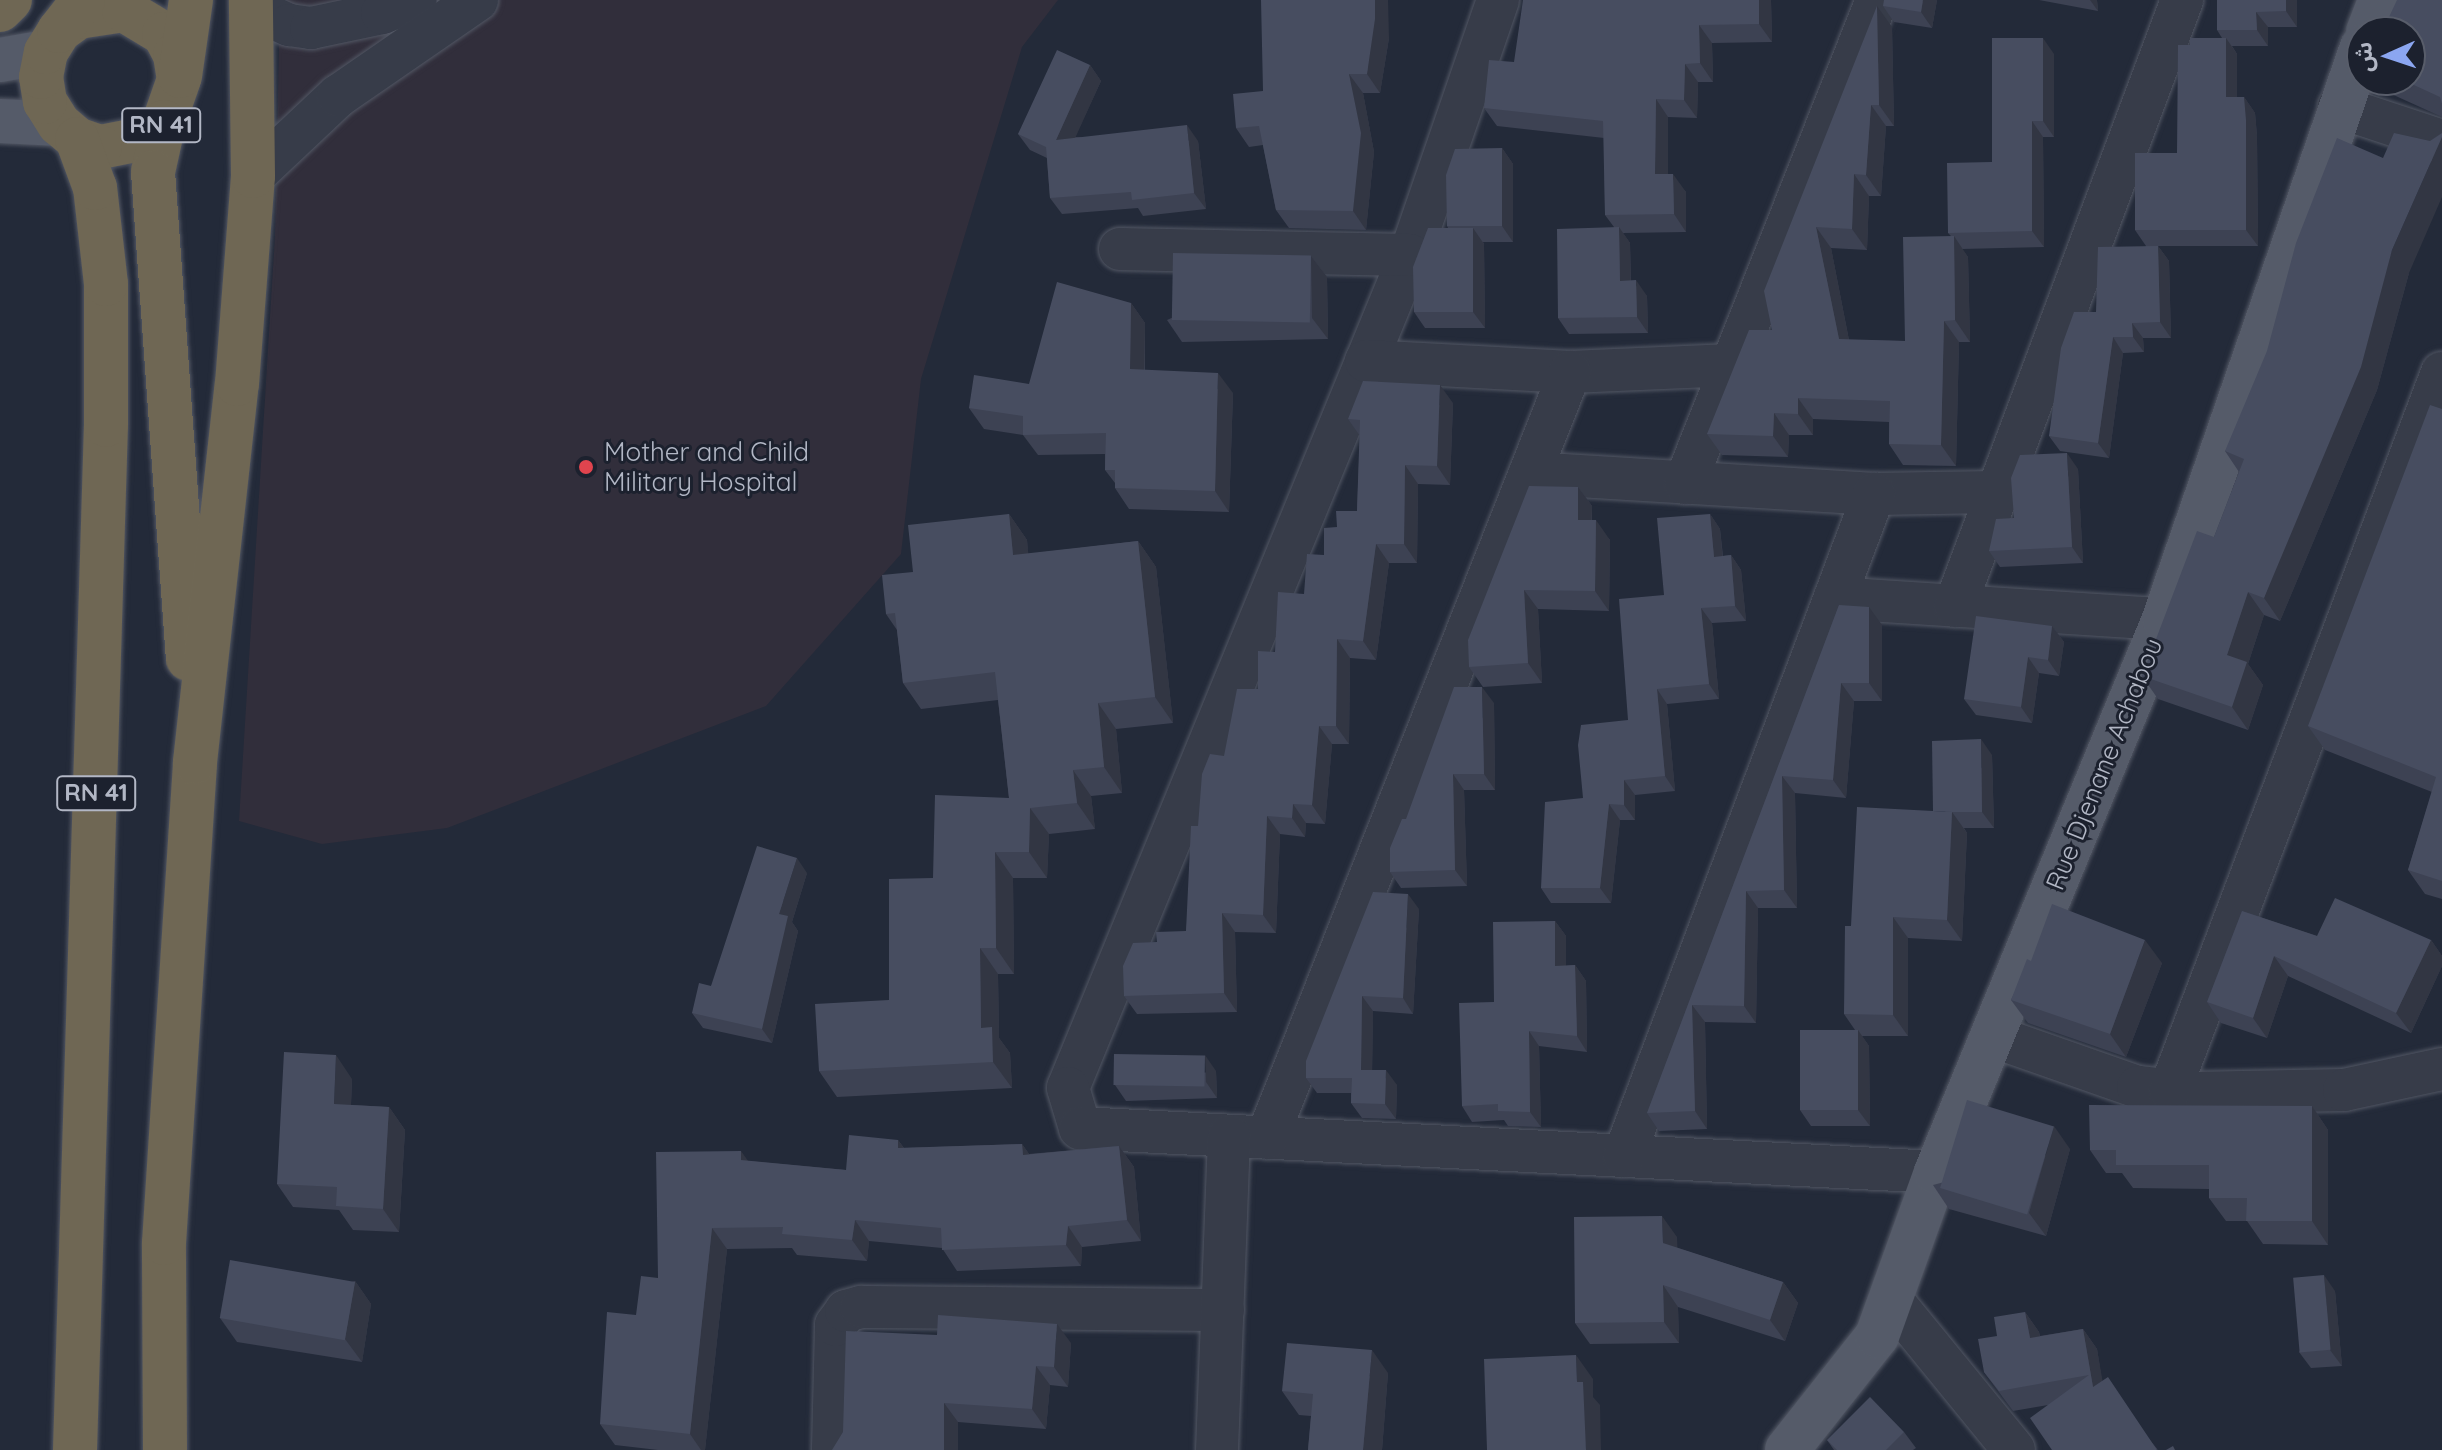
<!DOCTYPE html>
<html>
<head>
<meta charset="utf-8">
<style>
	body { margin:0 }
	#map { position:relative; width:2442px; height:1450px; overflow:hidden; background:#232a39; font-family:Quicksand,"Noto Sans Arabic",sans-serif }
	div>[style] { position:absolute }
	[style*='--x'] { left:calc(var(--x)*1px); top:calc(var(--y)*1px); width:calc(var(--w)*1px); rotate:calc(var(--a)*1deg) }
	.medical>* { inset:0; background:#312e3b }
	.roads { filter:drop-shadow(0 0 2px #525764) drop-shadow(0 0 2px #525764) }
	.minor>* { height:42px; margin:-21px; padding:0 21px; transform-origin:21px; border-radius:21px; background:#373c49 }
	.major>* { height:44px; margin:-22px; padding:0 22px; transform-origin:22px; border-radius:22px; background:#555b69 }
	.highway>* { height:44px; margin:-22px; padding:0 22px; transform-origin:22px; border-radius:22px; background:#6f6754 }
	.wall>* { inset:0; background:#3d4253 }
	.shaded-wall>* { inset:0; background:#323643 }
	.building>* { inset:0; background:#474d60; transform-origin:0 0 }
	.dots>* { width:22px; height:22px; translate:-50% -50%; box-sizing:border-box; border:4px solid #1c212e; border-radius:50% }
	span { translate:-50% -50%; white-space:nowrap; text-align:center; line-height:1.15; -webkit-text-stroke:6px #1c212e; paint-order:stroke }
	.shield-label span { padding:2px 6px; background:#1c212e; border:2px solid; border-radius:6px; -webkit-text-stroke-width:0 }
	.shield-label { font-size:24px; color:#b2b7c5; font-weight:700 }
	.poi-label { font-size:26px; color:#b2b7c5 }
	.left { translate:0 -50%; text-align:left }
	.street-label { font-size:26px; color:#b2b7c5 }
	.north { position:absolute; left:2346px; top:16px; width:80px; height:80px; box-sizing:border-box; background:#1c212e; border:2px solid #585d6a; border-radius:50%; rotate:267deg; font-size:22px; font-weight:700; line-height:32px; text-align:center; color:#b2b7c5 }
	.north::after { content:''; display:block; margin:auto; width:28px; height:36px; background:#8ba6f1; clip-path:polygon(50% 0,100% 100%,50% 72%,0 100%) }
</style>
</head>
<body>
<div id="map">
	<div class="medical">
		<div style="clip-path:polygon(280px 0,1058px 0,1022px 47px,921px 379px,901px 554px,766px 706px,447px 828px,322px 844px,239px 821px,275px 236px)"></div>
	</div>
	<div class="roads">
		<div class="minor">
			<div style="--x:1498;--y:0;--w:270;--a:109"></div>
			<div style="--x:1410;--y:255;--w:900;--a:112.32"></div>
			<div style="--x:1068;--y:1088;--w:42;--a:73.3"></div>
			<div style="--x:1080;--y:1128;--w:857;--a:2.94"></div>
			<div style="--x:251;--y:8;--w:42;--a:24.1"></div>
			<div style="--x:289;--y:25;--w:22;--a:8"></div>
			<div style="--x:311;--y:28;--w:73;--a:-11.9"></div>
			<div style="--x:382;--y:13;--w:36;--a:-21"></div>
			<div style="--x:2339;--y:107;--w:108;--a:18.3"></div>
			<div style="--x:253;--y:176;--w:117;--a:-43.3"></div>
			<div style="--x:338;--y:96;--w:169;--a:-34.6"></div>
			<div style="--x:1120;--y:249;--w:290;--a:1.2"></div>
			<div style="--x:1366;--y:361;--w:204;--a:3.1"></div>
			<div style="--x:1570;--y:372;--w:162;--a:-2.5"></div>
			<div style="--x:1530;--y:473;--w:345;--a:3.5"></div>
			<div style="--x:1874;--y:494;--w:121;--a:-0.9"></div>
			<div style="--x:1685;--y:483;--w:520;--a:-68.32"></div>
			<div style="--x:1835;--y:598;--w:330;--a:3.7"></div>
			<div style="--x:1955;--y:606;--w:647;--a:-69.46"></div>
			<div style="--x:1992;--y:1036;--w:155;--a:19.3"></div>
			<div style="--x:2138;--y:1087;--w:55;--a:6.2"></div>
			<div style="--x:2193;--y:1093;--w:151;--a:-1.1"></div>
			<div style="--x:2344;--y:1090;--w:100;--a:-12.1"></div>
			<div style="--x:2170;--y:1090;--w:767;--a:-69.23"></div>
			<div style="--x:1267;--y:1138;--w:824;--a:-68.42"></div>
			<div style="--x:1624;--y:1156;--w:708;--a:-69.31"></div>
			<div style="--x:1890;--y:1298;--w:196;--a:50.8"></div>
			<div style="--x:833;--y:1450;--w:125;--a:-88.6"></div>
			<div style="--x:836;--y:1325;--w:17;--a:-54"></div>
			<div style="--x:846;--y:1311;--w:16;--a:-15"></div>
			<div style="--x:861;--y:1307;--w:362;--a:0.5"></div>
			<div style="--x:1217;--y:1450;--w:314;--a:-87.8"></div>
		</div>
		<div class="major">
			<div style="--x:2368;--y:32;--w:34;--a:-69"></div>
			<div style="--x:0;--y:60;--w:47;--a:-9.9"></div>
			<div style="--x:0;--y:121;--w:59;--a:2.9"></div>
			<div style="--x:1787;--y:1450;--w:145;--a:-51.7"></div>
			<div style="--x:1877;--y:1336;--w:174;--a:-70.2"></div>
			<div style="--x:1936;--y:1172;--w:598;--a:-67.59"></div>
			<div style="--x:2164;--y:619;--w:605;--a:-70.91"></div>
		</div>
		<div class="highway">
			<div style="--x:0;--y:10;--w:14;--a:-45"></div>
			<div style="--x:59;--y:31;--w:24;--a:-36"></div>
			<div style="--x:78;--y:17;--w:47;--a:-8.7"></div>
			<div style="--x:124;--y:10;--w:47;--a:31"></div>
			<div style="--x:164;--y:34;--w:24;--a:62"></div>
			<div style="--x:175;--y:55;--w:24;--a:81"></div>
			<div style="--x:179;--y:79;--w:46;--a:109.2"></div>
			<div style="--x:164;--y:122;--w:24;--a:138"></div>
			<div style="--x:146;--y:138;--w:47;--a:168.9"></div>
			<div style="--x:100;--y:147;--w:24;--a:-161"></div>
			<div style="--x:77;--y:139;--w:23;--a:-140"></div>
			<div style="--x:59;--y:124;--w:26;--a:-122"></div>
			<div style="--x:45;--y:102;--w:25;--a:-99"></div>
			<div style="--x:41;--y:77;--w:25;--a:-79"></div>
			<div style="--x:46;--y:52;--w:25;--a:-58"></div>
			<div style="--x:59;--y:31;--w:39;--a:-52"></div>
			<div style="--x:180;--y:76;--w:77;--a:-81.8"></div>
			<div style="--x:164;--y:122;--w:51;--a:102.4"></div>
			<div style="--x:153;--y:172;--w:488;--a:85.9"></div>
			<div style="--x:75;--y:1450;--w:1025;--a:-88.27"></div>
			<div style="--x:106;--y:425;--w:141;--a:-90"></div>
			<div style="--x:106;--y:284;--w:97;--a:-96.5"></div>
			<div style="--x:95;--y:188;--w:52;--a:-110.2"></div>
			<div style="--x:165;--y:1450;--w:207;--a:-90.3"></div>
			<div style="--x:164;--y:1243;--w:482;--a:-86.3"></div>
			<div style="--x:195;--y:762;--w:380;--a:-83.7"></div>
			<div style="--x:237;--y:384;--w:209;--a:-85.6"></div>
			<div style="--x:253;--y:176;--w:176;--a:-90.7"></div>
		</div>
	</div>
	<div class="wall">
		<div style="clip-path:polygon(1771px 0,1772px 42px,1712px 43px,1713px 82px,1698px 82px,1697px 118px,1668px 117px,1668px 174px,1686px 192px,1686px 232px,1623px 233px,1630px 243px,1631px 281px,1647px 296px,1648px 333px,1569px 334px,1558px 318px,1614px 227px,1605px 215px,1604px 138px,1497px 126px,1484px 108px,1514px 62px)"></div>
		<div style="clip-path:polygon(1937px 0,1932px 28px,1894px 22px,1883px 6px)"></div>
		<div style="clip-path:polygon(2039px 0,2097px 0,2098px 11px)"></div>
		<div style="clip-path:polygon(2217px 0,2297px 0,2297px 27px,2268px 27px,2268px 46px,2232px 46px,2237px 54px,2237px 97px,2244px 97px,2255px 113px,2257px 136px,2258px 246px,2158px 246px,2169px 261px,2171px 338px,2143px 338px,2144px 352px,2123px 353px,2109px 458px,2060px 451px,2049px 436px,2096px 312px,2146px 246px,2135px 230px,2177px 153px,2190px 45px,2222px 38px,2217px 30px)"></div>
		<div style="clip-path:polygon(2442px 0,2442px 117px,2387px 92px,2379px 80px,2410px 80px)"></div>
		<div style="clip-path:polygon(1892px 27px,1894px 126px,1886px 126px,1881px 196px,1869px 196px,1867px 250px,1831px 248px,1849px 340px,1905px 341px,1951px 236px,1948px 233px,1992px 162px,2054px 54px,2054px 137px,2043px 137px,2044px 247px,1962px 249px,1968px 257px,1970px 342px,1959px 342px,1956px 466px,1903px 465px,1889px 444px,1889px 422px,1813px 419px,1813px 435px,1789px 435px,1788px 457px,1722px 455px,1707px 434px,1772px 330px)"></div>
		<div style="clip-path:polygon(1389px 38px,1380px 93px,1363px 93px,1374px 152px,1366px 230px,1289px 228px,1276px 210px,1263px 145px,1249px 147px,1236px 128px,1263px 91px)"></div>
		<div style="clip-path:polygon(1090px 65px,1101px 81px,1075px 137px,1198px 141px,1206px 209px,1143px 216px,1138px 208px,1062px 214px,1050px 198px,1047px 158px,1030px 150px,1018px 134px)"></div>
		<div style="clip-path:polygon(1502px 148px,1513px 164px,1513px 242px,1483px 242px,1484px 244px,1485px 328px,1425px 328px,1414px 312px,1448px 228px,1447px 226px)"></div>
		<div style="clip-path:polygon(1311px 256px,1327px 277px,1328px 339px,1182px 342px,1167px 320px)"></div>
		<div style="clip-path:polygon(2409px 273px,2377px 390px,2280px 621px,2264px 615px,2248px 664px,2263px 685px,2248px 730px,2158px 699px,2142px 676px,2214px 537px,2239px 472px,2225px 451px)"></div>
		<div style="clip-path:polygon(1131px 303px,1145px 323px,1145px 370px,1233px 393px,1229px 512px,1129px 509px,1115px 488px,1115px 483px,1105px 470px,1105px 454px,1038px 455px,1023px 435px,984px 429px,969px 408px,1029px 384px)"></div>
		<div style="clip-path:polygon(1453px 403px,1450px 485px,1418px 484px,1417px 563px,1389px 563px,1376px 660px,1350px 658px,1349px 744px,1332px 744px,1325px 824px,1306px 823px,1305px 837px,1280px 834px,1276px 933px,1235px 932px,1237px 1012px,1137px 1014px,1124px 996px,1157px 942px,1186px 931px,1198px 826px,1224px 756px,1258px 689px,1275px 652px,1324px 555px,1337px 527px,1357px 511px,1360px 436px,1348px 419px)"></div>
		<div style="clip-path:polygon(2442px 409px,2442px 899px,2425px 894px,2408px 870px,2432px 792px,2325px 750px,2308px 726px)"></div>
		<div style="clip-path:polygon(2078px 469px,2083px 563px,2000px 567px,1989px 551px,2014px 518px)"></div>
		<div style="clip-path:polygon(1578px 487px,1592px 506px,1592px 520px,1610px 540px,1609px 611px,1538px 609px,1542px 683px,1483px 687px,1469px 667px)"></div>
		<div style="clip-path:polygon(1009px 514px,1027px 540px,1028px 554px,1138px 541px,1156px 567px,1173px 723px,1116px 729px,1122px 793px,1091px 796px,1095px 829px,1049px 834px,1047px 878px,1013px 878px,1014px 974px,998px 974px,999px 1038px,1010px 1053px,1012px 1088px,837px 1097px,819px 1071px,889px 1000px,933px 878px,1009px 798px,998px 700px,921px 709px,903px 683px,897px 630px,886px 614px,913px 572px)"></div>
		<div style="clip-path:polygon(1710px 514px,1720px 529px,1723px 556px,1731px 555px,1741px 570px,1746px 621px,1712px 623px,1719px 699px,1667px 704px,1675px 791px,1635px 795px,1635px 820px,1620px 820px,1611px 903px,1551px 903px,1541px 888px,1583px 798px,1628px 720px,1664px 595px)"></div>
		<div style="clip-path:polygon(1839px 605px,1882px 625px,1882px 701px,1854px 701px,1846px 798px,1795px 793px,1797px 908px,1758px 908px,1756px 1023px,1705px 1022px,1707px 1129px,1659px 1131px,1647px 1113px)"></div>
		<div style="clip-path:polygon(2052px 626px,2064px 642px,2059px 676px,2039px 673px,2032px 723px,1976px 715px,1964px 699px)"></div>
		<div style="clip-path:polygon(1494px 703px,1495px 790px,1464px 790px,1467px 886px,1401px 888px,1390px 872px,1406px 819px)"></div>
		<div style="clip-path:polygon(1992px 755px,1994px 828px,1964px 828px,1967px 833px,1962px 941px,1908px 938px,1908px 1036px,1862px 1036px,1869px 1046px,1870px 1126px,1811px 1126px,1800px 1110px,1855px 1030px,1844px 1014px,1851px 926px)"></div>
		<div style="clip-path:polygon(807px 873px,792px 922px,798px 931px,772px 1043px,703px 1028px,692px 1013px,711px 986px)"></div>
		<div style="clip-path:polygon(1419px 909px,1413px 1014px,1373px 1011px,1372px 1070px,1397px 1085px,1396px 1119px,1362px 1118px,1351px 1103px,1351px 1093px,1317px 1093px,1306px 1078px)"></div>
		<div style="clip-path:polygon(2242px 911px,2317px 936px,2431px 940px,2442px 956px,2442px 966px,2411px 1033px,2288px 976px,2267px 1038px,2221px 1023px,2207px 1002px)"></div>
		<div style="clip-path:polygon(1555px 921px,1566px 936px,1566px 966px,1575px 965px,1586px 981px,1587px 1052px,1539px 1046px,1541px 1127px,1508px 1126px,1504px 1120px,1472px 1122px,1462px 1106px,1494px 1002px)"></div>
		<div style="clip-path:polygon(2031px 961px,2162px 963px,2126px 1057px,2028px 1023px,2011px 1000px)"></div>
		<div style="clip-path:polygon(1216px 1071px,1217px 1098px,1126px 1101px,1115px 1085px)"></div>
		<div style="clip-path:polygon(352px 1079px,351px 1105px,389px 1107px,405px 1130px,399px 1232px,353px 1230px,339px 1210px,293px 1207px,277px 1184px)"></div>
		<div style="clip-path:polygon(2312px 1106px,2328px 1130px,2328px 1245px,2263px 1244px,2247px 1221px,2226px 1221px,2209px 1198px,2209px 1189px,2133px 1188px,2122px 1173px,2106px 1173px,2090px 1150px)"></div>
		<div style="clip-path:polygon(898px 1140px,904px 1148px,1022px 1144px,1029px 1154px,1119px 1146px,1134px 1167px,1141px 1241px,1082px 1247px,1081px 1266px,957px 1271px,942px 1248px,869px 1241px,867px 1261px,797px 1255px,792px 1248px,727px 1249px,705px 1450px,658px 1450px,615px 1445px,600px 1424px,636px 1315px,658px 1278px,748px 1161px,846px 1170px)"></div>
		<div style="clip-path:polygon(2070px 1149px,2046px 1236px,1949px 1209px,1933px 1185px)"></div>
		<div style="clip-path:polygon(1677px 1237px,1677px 1248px,1783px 1282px,1798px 1303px,1785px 1341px,1678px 1307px,1679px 1343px,1590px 1344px,1575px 1323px)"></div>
		<div style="clip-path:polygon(355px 1281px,371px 1304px,362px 1362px,237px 1342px,220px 1318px)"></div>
		<div style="clip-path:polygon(2335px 1291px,2342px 1366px,2311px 1368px,2299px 1352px)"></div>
		<div style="clip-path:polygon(2025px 1312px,2039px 1332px,2040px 1336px,2083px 1329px,2097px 1349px,2102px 1381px,2158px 1450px,2048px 1405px,2013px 1411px,1984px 1372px,1997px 1336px)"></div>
		<div style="clip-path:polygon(1071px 1343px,1068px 1387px,1050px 1385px,1046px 1429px,958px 1422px,958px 1450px,832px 1450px)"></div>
		<div style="clip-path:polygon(1388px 1373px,1382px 1450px,1308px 1450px,1311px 1416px,1299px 1415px,1282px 1391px)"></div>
		<div style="clip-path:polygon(1904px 1432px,1916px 1448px,1913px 1450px,1834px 1450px,1827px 1440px)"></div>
	</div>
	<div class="shaded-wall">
		<div style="clip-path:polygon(1375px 0,1388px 0,1389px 38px,1380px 93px,1367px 74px)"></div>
		<div style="clip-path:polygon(1759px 0,1771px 0,1772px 42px,1759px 24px)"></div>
		<div style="clip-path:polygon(1923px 0,1937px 0,1932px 28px,1921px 12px)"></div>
		<div style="clip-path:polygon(2090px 0,2097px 0,2098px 11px)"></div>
		<div style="clip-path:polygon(2286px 0,2297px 0,2297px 27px,2286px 11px)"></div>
		<div style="clip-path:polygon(1877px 6px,1892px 27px,1894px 126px,1879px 105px)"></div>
		<div style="clip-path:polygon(2256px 12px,2268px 27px,2268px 46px,2257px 30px)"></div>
		<div style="clip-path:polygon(1699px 25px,1712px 43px,1713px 82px,1700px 63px)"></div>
		<div style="clip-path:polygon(2043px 38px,2054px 54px,2054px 137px,2043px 121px)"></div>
		<div style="clip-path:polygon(2226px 38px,2237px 54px,2237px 113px,2226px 97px)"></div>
		<div style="clip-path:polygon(1685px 64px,1698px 82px,1697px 118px,1684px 100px)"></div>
		<div style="clip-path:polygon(1090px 65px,1101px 81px,1067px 156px,1056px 140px)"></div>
		<div style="clip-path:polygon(1349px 74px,1363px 93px,1374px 152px,1366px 230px,1353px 211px)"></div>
		<div style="clip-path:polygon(2244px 97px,2255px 113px,2257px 136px,2258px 246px,2246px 230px)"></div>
		<div style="clip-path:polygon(1656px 99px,1668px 117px,1668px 192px,1655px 174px)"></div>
		<div style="clip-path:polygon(1871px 105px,1886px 126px,1881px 196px,1866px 175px)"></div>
		<div style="clip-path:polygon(2032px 121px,2043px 137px,2044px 247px,2032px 231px)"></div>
		<div style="clip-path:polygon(1187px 125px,1198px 141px,1206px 209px,1194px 193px)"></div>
		<div style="clip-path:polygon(2442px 137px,2442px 197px,2409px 273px,2377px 390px,2280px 621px,2264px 598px,2392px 250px)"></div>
		<div style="clip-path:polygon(1502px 148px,1513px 164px,1513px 242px,1502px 226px)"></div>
		<div style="clip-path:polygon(1673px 174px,1686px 192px,1686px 232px,1674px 214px)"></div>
		<div style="clip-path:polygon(1854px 174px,1869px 196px,1867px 250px,1852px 229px)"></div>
		<div style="clip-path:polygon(1619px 227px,1630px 243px,1631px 297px,1620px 281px)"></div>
		<div style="clip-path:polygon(1816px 227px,1831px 248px,1853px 361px,1839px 339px)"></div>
		<div style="clip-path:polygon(1473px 228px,1484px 244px,1485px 328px,1473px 312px)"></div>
		<div style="clip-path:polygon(1954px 236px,1968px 257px,1970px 342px,1955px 320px)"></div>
		<div style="clip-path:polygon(2158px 246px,2169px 261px,2171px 338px,2160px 322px)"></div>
		<div style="clip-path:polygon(1311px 256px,1327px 277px,1328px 339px,1312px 318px)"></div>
		<div style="clip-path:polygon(1636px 280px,1647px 296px,1648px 333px,1637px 317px)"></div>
		<div style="clip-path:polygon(1131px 303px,1145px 323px,1144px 389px,1130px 369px)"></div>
		<div style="clip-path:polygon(1944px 321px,1959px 342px,1956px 466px,1941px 445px)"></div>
		<div style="clip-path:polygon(2132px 323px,2143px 338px,2144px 352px,2133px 337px)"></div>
		<div style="clip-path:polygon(2113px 337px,2123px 353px,2109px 458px,2098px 443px)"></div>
		<div style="clip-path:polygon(1218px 373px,1233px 393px,1229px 512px,1215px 491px)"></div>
		<div style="clip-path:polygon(1440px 385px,1453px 403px,1450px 485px,1437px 466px)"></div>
		<div style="clip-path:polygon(1798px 398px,1813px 419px,1813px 435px,1798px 414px)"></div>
		<div style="clip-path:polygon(1774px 413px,1789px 435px,1788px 457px,1773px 436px)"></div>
		<div style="clip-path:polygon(2067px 453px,2078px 469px,2083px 563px,2072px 547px)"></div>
		<div style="clip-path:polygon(1405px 465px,1418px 484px,1417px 563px,1404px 544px)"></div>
		<div style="clip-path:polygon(1578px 487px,1592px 506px,1591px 540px,1578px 520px)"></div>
		<div style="clip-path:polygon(1009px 514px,1027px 540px,1031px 581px,1013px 555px)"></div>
		<div style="clip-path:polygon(1710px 514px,1720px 529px,1724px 572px,1714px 557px)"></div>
		<div style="clip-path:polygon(1596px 520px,1610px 540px,1609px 611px,1595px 591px)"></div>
		<div style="clip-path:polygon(1138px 541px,1156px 567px,1173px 723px,1155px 697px)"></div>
		<div style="clip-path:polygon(1376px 544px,1389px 563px,1376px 660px,1363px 641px)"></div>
		<div style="clip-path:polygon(1731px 555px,1741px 570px,1746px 621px,1735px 606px)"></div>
		<div style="clip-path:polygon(1524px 590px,1538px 609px,1542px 683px,1528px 663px)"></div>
		<div style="clip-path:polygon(2248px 592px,2264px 615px,2248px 664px,2263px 685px,2248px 730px,2232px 707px,2227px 655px)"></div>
		<div style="clip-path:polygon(1869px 607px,1882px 625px,1882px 701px,1869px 683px)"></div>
		<div style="clip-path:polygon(1701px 608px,1712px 623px,1719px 699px,1709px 684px)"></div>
		<div style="clip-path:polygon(2052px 626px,2064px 642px,2059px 676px,2048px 660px)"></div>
		<div style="clip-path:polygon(1337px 639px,1350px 658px,1349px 744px,1336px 726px)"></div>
		<div style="clip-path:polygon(2028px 657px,2039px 673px,2032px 723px,2021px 707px)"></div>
		<div style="clip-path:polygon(1841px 683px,1854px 701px,1846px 798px,1833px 780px)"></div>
		<div style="clip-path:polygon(1482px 687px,1494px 703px,1495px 790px,1484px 774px)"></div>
		<div style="clip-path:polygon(1657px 689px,1667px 704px,1675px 791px,1665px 776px)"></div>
		<div style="clip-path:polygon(1098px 703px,1116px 729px,1122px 793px,1104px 767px)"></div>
		<div style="clip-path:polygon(1319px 726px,1332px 744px,1325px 824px,1312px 805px)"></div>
		<div style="clip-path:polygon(1981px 739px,1992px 755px,1994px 828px,1982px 812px)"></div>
		<div style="clip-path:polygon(1073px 770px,1091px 796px,1095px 829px,1077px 803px)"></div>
		<div style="clip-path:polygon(1453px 774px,1464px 790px,1467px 886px,1455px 870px)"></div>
		<div style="clip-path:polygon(1782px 776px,1795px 793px,1797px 908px,1784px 890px)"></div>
		<div style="clip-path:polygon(1624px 780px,1635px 795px,1635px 820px,1624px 805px)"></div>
		<div style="clip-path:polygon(1293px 804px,1306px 823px,1305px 837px,1292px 818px)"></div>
		<div style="clip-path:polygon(1609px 804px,1620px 820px,1611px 903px,1600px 888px)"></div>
		<div style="clip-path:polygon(1030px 808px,1049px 834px,1047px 878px,1029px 852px)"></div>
		<div style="clip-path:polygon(1952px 812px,1967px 833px,1962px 941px,1947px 920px)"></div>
		<div style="clip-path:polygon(1267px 816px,1280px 834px,1276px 933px,1263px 915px)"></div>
		<div style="clip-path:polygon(995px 852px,1013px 878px,1014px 974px,996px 948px)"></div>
		<div style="clip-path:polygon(797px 858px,807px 873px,792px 922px,798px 931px,772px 1043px,762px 1029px,779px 914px)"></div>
		<div style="clip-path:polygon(1746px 891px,1758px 908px,1756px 1023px,1744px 1006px)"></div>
		<div style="clip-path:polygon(1408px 894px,1419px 909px,1413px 1014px,1403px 998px)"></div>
		<div style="clip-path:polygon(1222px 913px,1235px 932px,1237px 1012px,1224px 993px)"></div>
		<div style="clip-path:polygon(1893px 917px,1908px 938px,1908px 1036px,1893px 1015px)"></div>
		<div style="clip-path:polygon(1555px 921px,1566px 936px,1566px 981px,1555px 966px)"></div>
		<div style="clip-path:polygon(2145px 940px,2162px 963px,2126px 1057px,2110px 1034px)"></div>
		<div style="clip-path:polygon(2431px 940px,2442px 956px,2442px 966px,2411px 1033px,2396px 1013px)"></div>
		<div style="clip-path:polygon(980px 948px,998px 974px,999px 1038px,1010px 1053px,1012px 1088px,993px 1062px,981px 1028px)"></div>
		<div style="clip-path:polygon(2274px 956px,2288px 976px,2267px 1038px,2253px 1018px)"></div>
		<div style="clip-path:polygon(1575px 965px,1586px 981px,1587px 1052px,1577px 1036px)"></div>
		<div style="clip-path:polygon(1362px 996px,1373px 1011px,1372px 1085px,1361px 1070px)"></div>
		<div style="clip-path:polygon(1692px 1005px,1705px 1022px,1707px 1129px,1695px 1111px)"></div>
		<div style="clip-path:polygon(1858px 1030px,1869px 1046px,1870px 1126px,1858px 1110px)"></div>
		<div style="clip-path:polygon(1529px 1031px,1539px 1046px,1541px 1127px,1530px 1112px)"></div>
		<div style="clip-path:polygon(336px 1055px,352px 1079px,350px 1127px,334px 1104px)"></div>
		<div style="clip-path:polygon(1205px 1055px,1216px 1071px,1217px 1098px,1206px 1082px)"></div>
		<div style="clip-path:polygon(1386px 1070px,1397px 1085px,1396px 1119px,1385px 1104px)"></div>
		<div style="clip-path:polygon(2312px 1106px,2328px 1130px,2328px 1245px,2312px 1221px)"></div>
		<div style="clip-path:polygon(389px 1107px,405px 1130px,399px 1232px,383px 1209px)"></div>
		<div style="clip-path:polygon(2054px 1126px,2070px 1149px,2046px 1236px,2029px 1213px)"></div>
		<div style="clip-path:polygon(898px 1140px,913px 1161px,898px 1148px)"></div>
		<div style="clip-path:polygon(1022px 1144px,1037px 1165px,1023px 1155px)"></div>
		<div style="clip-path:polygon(1119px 1146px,1134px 1167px,1141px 1241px,1127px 1220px)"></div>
		<div style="clip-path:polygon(741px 1151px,756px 1172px,741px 1160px)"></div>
		<div style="clip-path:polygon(1662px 1216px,1677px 1237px,1678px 1264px,1663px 1243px)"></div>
		<div style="clip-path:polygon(855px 1220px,869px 1241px,867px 1261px,852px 1240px)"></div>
		<div style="clip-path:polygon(1068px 1226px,1082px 1247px,1081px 1266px,1066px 1245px)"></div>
		<div style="clip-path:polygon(712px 1228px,727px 1249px,705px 1450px,701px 1450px,690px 1434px)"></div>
		<div style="clip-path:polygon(2324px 1275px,2335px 1291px,2342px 1366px,2330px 1350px)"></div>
		<div style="clip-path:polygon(355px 1281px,371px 1304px,362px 1362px,345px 1339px)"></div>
		<div style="clip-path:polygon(1783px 1282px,1798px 1303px,1785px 1341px,1770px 1320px)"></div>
		<div style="clip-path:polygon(1663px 1285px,1678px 1307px,1679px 1343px,1664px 1322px)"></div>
		<div style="clip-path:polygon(2025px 1312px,2039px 1332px,2044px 1358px,2030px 1338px)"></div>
		<div style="clip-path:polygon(1057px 1324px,1071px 1343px,1068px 1387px,1054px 1367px)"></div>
		<div style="clip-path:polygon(2083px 1329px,2097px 1349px,2107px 1407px,2093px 1387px)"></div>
		<div style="clip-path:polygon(1372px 1350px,1388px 1373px,1382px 1450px,1363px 1450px)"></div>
		<div style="clip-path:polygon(1576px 1355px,1593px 1379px,1593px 1397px,1600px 1405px,1601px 1450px,1586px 1450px,1577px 1382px)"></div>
		<div style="clip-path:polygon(1036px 1366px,1050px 1385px,1046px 1429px,1032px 1409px)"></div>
		<div style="clip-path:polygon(944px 1403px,958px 1422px,958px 1450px,944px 1450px)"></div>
	</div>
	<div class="building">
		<div style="clip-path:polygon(1261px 0,1375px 0,1375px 19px,1367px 74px,1349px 74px,1361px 133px,1353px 211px,1276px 210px,1259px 126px,1236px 128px,1233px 94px,1263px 91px)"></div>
		<div style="clip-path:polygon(1523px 0,1759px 0,1759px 24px,1699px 25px,1700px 63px,1685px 64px,1684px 100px,1656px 99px,1655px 174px,1673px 174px,1674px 214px,1605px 215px,1603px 121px,1484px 108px,1489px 60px,1514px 62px)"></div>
		<div style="clip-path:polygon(1884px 0,1923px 0,1921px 12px,1883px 6px)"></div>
		<div style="clip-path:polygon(2217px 0,2286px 0,2286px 11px,2256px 12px,2257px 30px,2217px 30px)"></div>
		<div style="clip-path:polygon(2397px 0,2442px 0,2442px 104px,2440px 97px,2403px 80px,2410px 80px,2410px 32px,2382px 32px)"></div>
		<div style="clip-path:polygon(1877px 6px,1879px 105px,1871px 105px,1866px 175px,1854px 174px,1852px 229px,1816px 227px,1839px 339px,1905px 341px,1903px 237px,1954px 236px,1955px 320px,1944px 321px,1941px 445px,1889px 444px,1890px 401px,1798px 398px,1798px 414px,1774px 413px,1773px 436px,1707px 434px,1749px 330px,1772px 330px,1764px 291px)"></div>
		<div style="clip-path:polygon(1992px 38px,2043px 38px,2043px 121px,2032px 121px,2032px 231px,1948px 233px,1947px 163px,1992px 162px)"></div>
		<div style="clip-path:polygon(2190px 38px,2226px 38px,2226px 97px,2244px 97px,2246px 120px,2246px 230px,2135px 230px,2135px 153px,2177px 153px,2178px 45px,2190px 45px)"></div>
		<div style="clip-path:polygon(1057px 50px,1090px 65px,1056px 140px,1187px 125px,1194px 193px,1132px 200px,1131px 192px,1050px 198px,1046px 147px,1018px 134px)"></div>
		<div style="clip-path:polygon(2394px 133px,2430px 141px,2442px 133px,2442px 137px,2392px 250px,2361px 367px,2264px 598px,2248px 592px,2227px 655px,2247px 662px,2232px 707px,2142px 676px,2197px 531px,2214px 537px,2244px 459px,2225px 451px,2267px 351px,2296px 243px,2337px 138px,2383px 158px)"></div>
		<div style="clip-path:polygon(1502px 148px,1502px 226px,1447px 226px,1446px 175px,1455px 149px)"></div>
		<div style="clip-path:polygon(1619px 227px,1620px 281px,1636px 280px,1637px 317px,1558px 318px,1557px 229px)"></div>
		<div style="clip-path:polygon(1428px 228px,1473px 228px,1473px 312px,1414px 312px,1413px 267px)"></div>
		<div style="clip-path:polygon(2158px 246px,2160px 322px,2132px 323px,2133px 337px,2113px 337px,2098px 443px,2049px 436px,2061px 348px,2074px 312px,2096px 312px,2098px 247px)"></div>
		<div style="left:1173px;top:253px;width:138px;height:67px;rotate:1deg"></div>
		<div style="clip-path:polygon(1057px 282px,1131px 303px,1130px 369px,1218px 373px,1215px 491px,1115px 488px,1115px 470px,1105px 470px,1106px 433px,1023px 435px,1023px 416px,969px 408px,974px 375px,1029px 384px)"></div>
		<div style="clip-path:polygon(1363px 381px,1440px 385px,1437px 466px,1405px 465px,1404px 544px,1376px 544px,1363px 641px,1337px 639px,1336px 726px,1319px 726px,1312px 805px,1293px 804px,1292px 818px,1267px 816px,1263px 915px,1222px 913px,1224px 993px,1124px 996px,1123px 966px,1133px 943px,1157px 942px,1156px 932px,1186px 931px,1191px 826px,1198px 826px,1202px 774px,1210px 754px,1224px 756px,1237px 689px,1258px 689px,1258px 651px,1275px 652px,1278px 592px,1304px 594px,1307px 554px,1324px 555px,1324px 528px,1337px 527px,1336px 511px,1357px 511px,1360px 420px,1348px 419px)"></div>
		<div style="clip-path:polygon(2430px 405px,2442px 409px,2442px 881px,2408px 870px,2436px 777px,2308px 726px)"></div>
		<div style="clip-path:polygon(2067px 453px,2072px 547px,1989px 551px,1996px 519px,2014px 518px,2011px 478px,2020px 455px)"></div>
		<div style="clip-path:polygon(1529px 486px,1578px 487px,1578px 520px,1596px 520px,1595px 591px,1524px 590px,1528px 663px,1469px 667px,1468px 640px)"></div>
		<div style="clip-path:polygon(1009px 514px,1013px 555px,1138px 541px,1155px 697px,1098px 703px,1104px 767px,1073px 770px,1077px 803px,1030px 808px,1029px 852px,995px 852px,996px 948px,980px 948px,981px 1028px,992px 1027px,993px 1062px,819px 1071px,815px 1004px,889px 1000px,889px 879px,933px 878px,935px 795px,1009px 798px,995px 672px,903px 683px,895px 613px,886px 614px,882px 575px,913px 572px,908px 525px)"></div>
		<div style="clip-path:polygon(1710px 514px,1714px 557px,1731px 555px,1735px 606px,1701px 608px,1709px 684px,1657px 689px,1665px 776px,1624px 780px,1624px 805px,1609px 804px,1600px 888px,1541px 888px,1545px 802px,1583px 798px,1578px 745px,1581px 725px,1628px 720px,1619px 599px,1664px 595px,1657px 518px)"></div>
		<div style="clip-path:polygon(1839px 605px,1869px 607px,1869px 683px,1841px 683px,1833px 780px,1782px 776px,1784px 890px,1746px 891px,1744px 1006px,1692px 1005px,1695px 1111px,1647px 1113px)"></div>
		<div style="clip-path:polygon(1976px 616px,2052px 626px,2048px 660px,2028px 657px,2021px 707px,1964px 699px)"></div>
		<div style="clip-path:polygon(1454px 687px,1482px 687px,1484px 774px,1453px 774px,1455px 870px,1390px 872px,1390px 848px,1402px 819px,1406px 819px)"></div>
		<div style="clip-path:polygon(1981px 739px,1982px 812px,1952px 812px,1933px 811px,1932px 741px)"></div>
		<div style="clip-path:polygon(1857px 807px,1952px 812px,1947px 920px,1893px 917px,1893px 1015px,1844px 1014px,1845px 926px,1851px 926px)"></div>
		<div style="clip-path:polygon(757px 846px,797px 858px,779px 914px,788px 916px,762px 1029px,692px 1013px,699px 983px,711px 986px)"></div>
		<div style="clip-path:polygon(1373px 892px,1408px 894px,1403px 998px,1362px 996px,1361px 1070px,1386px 1070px,1385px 1104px,1351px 1103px,1352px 1078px,1306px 1078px,1306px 1061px)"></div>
		<div style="clip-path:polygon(2335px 898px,2431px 940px,2396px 1013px,2274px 956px,2253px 1018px,2207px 1002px,2242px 911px,2317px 936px)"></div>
		<div style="clip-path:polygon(2052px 904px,2145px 940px,2110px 1034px,2011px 1000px,2027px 959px,2031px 961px)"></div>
		<div style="clip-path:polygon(1555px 921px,1555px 966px,1575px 965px,1577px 1036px,1529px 1031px,1530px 1112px,1498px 1111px,1498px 1104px,1462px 1106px,1459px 1003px,1494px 1002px,1493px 922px)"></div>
		<div style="left:1800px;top:1030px;width:58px;height:80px"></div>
		<div style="clip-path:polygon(284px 1052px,336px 1055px,334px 1104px,389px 1107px,383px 1209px,336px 1206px,337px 1187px,277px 1184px)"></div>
		<div style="left:1114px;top:1054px;width:91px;height:31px;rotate:1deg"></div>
		<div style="left:1967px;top:1100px;width:91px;height:92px;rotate:17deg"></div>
		<div style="clip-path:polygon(2089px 1105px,2312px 1106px,2312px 1221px,2246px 1221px,2247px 1198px,2209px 1198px,2209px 1165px,2116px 1165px,2116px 1150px,2090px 1150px)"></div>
		<div style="clip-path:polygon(849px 1135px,898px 1140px,898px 1148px,1022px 1144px,1023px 1155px,1119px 1146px,1127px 1220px,1068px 1226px,1066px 1245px,942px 1250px,941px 1228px,855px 1220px,852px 1240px,782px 1234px,783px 1227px,712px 1228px,690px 1434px,600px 1424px,607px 1312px,636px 1315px,641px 1276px,658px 1278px,656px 1152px,741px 1151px,741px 1160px,846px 1170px)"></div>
		<div style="clip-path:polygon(1662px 1216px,1663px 1243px,1783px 1282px,1770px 1320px,1663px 1285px,1664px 1322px,1575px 1323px,1574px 1217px)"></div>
		<div style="left:230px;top:1260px;width:127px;height:59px;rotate:10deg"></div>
		<div style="left:2324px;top:1275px;width:75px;height:31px;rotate:85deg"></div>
		<div style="clip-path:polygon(2025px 1312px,2030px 1338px,2083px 1329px,2093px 1387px,2108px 1377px,2157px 1450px,2052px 1450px,2030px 1418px,2089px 1375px,1999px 1391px,1984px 1372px,1978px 1339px,1997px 1336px,1994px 1317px)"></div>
		<div style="clip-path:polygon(938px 1315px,1057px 1324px,1054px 1367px,1036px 1366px,1032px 1409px,944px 1403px,944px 1450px,832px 1450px,843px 1432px,846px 1331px,937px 1335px)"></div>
		<div style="clip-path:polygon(1287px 1343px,1372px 1350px,1363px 1450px,1308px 1450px,1313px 1394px,1282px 1391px)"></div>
		<div style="clip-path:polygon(1576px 1355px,1577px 1382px,1583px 1382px,1586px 1450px,1487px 1450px,1484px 1359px)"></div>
		<div style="clip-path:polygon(1870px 1397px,1904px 1432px,1886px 1450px,1837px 1450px,1827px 1440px)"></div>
		<div style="clip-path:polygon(2173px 1446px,2175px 1450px,2166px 1450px)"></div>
	</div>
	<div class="dots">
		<div style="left:586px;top:467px;background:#e0444e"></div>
	</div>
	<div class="shield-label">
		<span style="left:161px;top:125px">RN 41</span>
		<span style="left:96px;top:793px">RN 41</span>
	</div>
	<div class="poi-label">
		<span class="left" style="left:604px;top:467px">Mother and Child<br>Military Hospital</span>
	</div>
	<div class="street-label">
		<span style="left:2104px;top:764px;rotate:-68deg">Rue Djenane Achabou</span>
	</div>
	<div class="north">ش</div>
</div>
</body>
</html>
